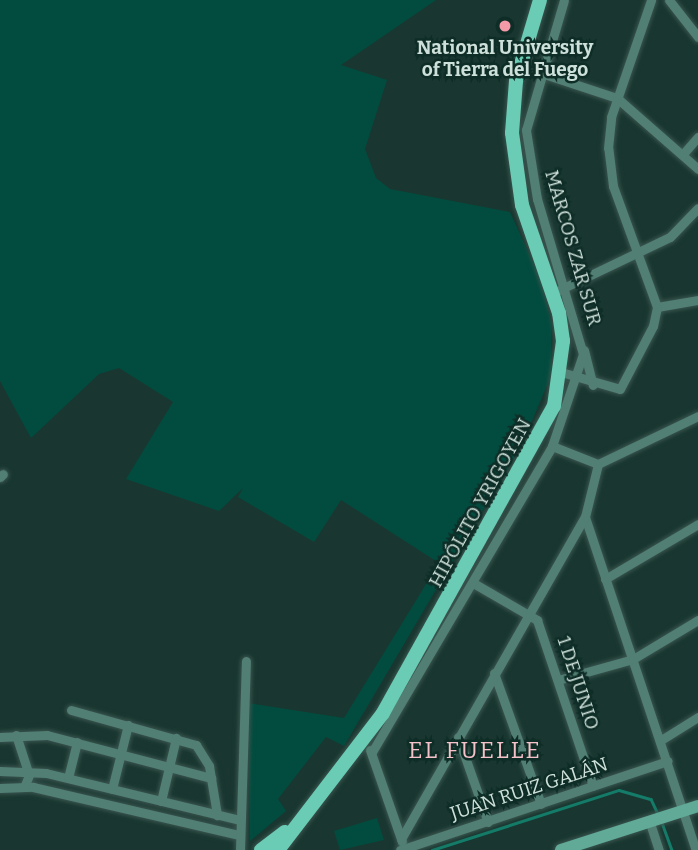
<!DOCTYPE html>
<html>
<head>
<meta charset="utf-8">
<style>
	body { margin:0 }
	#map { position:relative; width:698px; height:850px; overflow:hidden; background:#193730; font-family:Bitter,serif }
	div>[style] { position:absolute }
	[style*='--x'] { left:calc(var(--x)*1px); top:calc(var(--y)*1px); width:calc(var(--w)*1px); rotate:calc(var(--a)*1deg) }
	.green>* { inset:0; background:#024c3f }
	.stream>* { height:2.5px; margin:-1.25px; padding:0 1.25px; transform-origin:1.25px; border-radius:1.25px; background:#147c69 }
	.roads { filter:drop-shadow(0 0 2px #3a554f) drop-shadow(0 0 2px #3a554f) }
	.minor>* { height:9px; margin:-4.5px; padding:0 4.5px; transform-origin:4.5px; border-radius:4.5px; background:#527f73 }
	.secondary>* { height:12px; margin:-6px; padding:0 6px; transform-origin:6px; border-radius:6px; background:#61aa98 }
	.primary>* { height:14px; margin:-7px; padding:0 7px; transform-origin:7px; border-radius:7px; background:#6accb5 }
	.dots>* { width:19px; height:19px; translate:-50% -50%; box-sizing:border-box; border:4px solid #0e2d26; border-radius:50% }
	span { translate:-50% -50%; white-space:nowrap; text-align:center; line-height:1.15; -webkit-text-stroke:5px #0e2d26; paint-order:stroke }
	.poi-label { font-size:19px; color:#cee0da; font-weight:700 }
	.street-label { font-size:19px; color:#cee0da }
	.quarter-label { font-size:23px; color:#f6c2c9; letter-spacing:2px }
</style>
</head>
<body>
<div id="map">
	<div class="green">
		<div style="clip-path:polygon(0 0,436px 0,341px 65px,387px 80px,365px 149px,376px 178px,390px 189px,510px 212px,540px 278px,551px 322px,551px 376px,523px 442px,344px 746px,326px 737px,278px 799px,286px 811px,250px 841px,248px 703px,344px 718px,439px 563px,341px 500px,314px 542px,238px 497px,243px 488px,219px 511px,126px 479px,173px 402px,119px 368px,99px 374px,31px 438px,0 381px)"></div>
		<div style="clip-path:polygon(377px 818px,384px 840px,340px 850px,334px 831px)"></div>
	</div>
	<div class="stream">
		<div style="--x:661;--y:820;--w:32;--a:70"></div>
		<div style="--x:432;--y:850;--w:196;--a:-17.8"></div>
		<div style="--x:619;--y:790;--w:33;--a:16"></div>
		<div style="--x:651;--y:799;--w:17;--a:65"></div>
	</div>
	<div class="roads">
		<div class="minor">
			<div style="--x:669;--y:0;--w:47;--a:51.9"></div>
			<div style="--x:538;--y:72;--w:83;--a:18.2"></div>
			<div style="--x:617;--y:98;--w:108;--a:41.2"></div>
			<div style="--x:683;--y:154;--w:23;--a:-49"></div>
			<div style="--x:555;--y:292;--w:127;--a:-25.6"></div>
			<div style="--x:670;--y:237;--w:40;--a:-46"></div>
			<div style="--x:657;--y:307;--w:42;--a:-9.7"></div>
			<div style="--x:584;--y:350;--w:36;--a:76"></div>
			<div style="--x:561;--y:372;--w:61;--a:16.1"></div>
			<div style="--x:620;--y:389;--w:71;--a:-62.4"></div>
			<div style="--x:653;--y:326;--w:19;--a:-78"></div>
			<div style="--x:657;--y:307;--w:129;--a:-110"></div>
			<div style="--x:613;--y:186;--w:38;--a:-97"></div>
			<div style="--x:608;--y:148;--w:31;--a:-84"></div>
			<div style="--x:611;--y:117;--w:124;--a:-71.1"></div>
			<div style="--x:552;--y:446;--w:49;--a:21.4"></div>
			<div style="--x:598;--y:464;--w:55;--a:103.8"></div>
			<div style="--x:585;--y:517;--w:351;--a:71.6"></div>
			<div style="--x:598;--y:464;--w:111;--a:-25.6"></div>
			<div style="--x:0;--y:477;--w:4;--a:-45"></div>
			<div style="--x:605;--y:579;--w:108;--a:-30.6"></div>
			<div style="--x:475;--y:584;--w:72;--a:30.1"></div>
			<div style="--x:537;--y:620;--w:175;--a:71.4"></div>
			<div style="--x:494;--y:673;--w:139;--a:70.3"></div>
			<div style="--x:558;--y:680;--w:78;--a:-15.6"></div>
			<div style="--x:633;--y:659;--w:76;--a:-31"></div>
			<div style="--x:71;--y:710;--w:130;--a:15.6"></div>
			<div style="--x:196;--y:745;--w:25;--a:58"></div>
			<div style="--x:209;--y:766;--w:50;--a:80.7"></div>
			<div style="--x:16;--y:735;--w:42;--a:72"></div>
			<div style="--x:29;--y:775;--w:11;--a:112"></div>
			<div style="--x:0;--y:737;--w:47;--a:-2.4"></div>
			<div style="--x:47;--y:735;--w:170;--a:14.7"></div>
			<div style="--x:458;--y:737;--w:90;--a:70.6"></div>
			<div style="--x:661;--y:740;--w:44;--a:-31.9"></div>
			<div style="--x:370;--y:750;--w:97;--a:70.8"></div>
			<div style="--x:372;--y:752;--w:355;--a:-59.5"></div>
			<div style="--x:552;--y:446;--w:97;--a:-71.4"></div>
			<div style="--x:583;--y:354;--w:162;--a:-106.5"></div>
			<div style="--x:537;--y:199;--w:70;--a:-99.1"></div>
			<div style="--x:526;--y:130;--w:135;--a:-73.7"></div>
			<div style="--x:0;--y:771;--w:46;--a:2.5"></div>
			<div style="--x:46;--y:773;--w:200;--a:13.6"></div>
			<div style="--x:68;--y:778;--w:37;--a:-76"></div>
			<div style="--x:0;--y:788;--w:33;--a:-2"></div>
			<div style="--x:33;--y:787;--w:212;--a:13.1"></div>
			<div style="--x:112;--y:789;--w:66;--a:-76"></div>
			<div style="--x:161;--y:801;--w:65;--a:-76.6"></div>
			<div style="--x:649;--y:820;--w:32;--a:72"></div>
			<div style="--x:401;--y:839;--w:371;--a:-60.3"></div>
			<div style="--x:240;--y:850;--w:189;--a:-88.2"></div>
			<div style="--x:400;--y:850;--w:282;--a:-18.4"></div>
		</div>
		<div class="secondary">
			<div style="--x:561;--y:850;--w:144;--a:-17.8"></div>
		</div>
		<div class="primary">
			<div style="--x:261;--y:850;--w:30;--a:-37"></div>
			<div style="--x:278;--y:850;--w:173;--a:-52.5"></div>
			<div style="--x:383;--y:713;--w:351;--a:-60.9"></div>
			<div style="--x:554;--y:406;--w:66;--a:-82.1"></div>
			<div style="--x:563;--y:341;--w:28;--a:-98"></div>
			<div style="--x:559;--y:313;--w:114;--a:-108.9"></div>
			<div style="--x:522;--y:205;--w:73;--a:-97.9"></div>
			<div style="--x:512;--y:133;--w:52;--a:-85.6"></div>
			<div style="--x:516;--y:81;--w:84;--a:-73.5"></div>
		</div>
	</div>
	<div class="dots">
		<div style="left:505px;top:26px;background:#f39aa8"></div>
	</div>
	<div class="poi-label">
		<span style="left:505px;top:59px">National University<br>of Tierra del Fuego</span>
	</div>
	<div class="street-label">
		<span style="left:573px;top:248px;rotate:74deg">MARCOS ZAR SUR</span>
		<span style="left:480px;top:503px;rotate:-61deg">HIPÓLITO YRIGOYEN</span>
		<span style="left:578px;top:683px;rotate:72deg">1 DE JUNIO</span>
		<span style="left:529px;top:789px;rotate:-18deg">JUAN RUIZ GALÁN</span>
	</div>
	<div class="quarter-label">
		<span style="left:475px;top:750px">EL FUELLE</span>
	</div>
</div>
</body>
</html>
